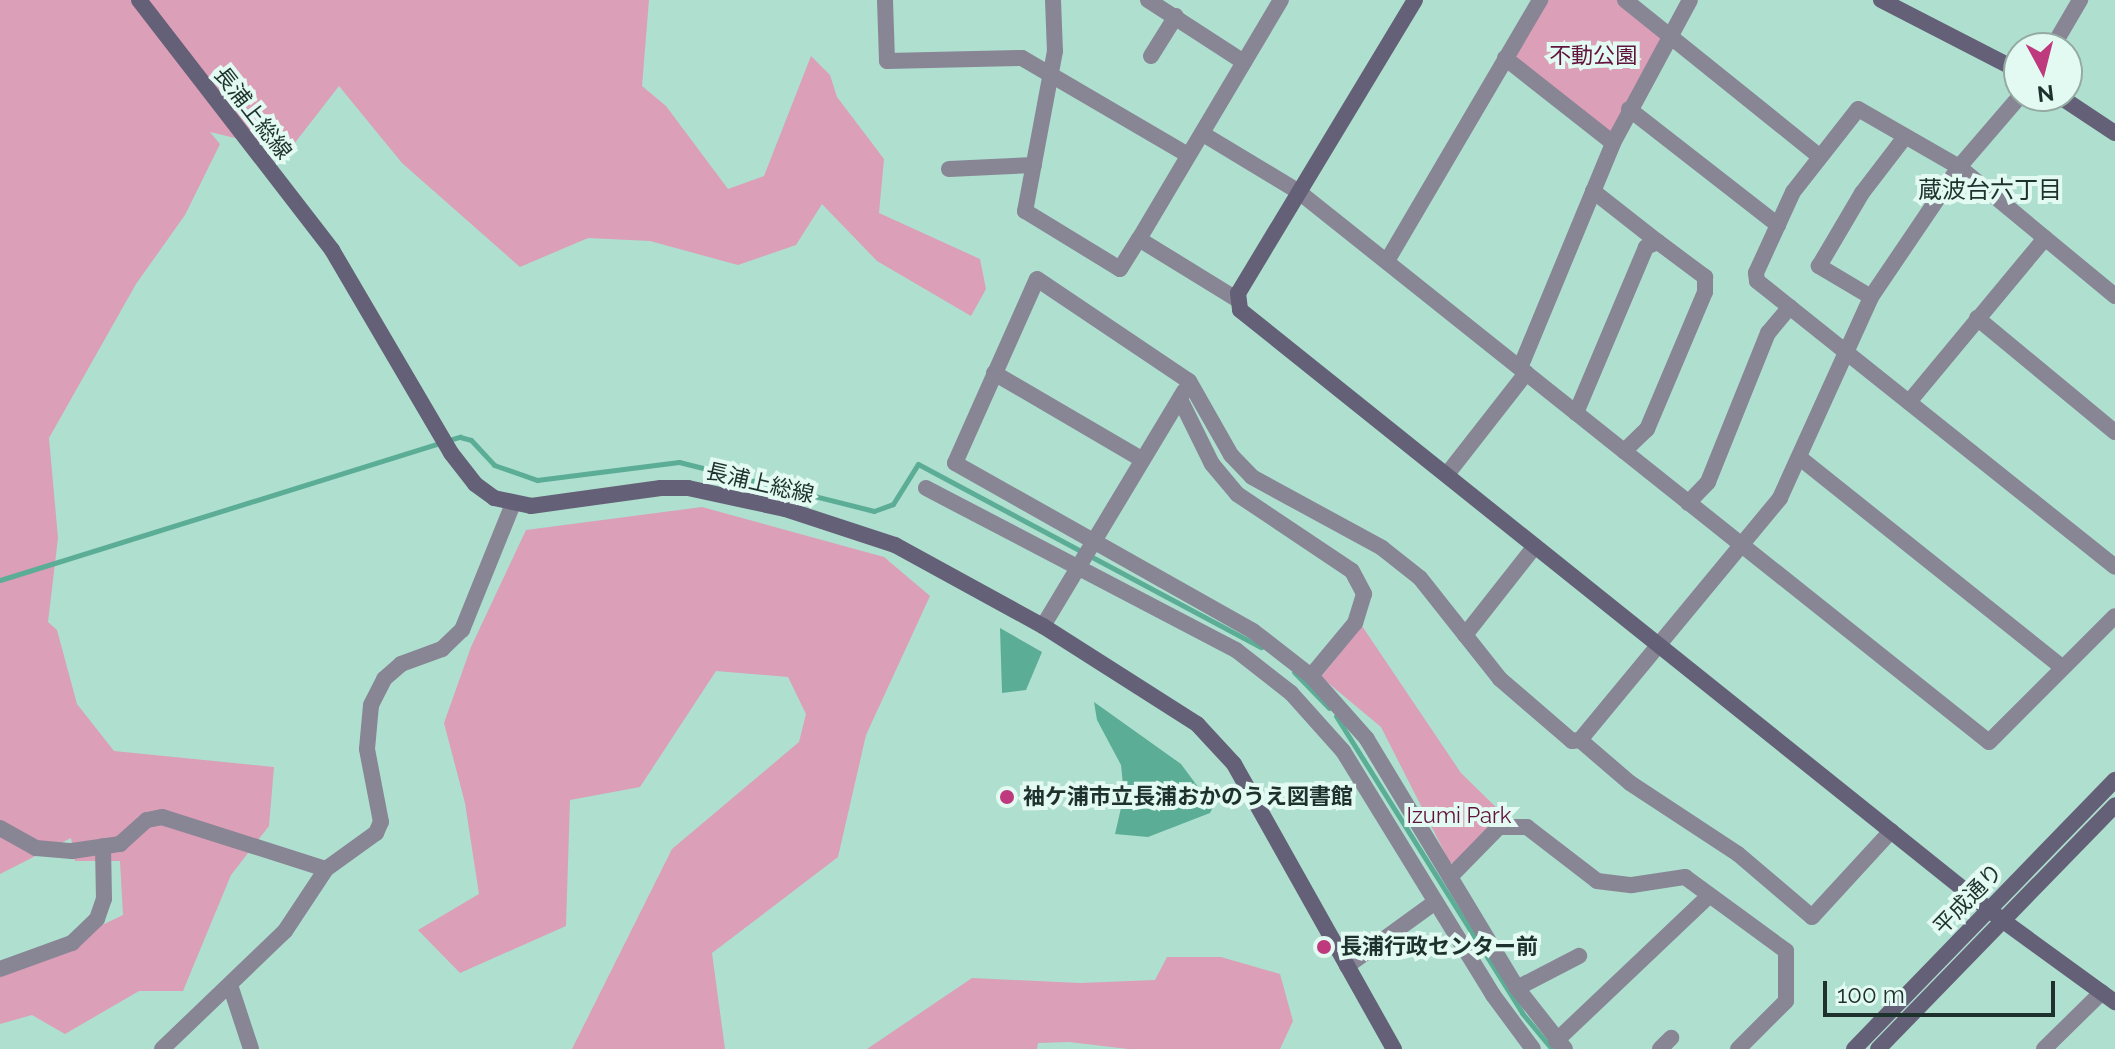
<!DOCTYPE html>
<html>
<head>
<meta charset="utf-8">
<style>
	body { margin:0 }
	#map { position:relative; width:2115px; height:1049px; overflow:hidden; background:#afdfcf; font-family:Raleway,"Noto Sans JP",sans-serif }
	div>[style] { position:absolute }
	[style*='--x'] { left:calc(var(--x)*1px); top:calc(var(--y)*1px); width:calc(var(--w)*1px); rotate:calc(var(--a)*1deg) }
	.green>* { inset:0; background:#db9fb7 }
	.water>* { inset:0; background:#5bad96 }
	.stream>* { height:5px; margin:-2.5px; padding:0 2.5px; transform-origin:2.5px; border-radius:2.5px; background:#5bad96 }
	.street>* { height:16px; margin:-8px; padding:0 8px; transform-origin:8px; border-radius:8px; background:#888595 }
	.secondary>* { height:16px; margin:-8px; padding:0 8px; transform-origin:8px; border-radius:8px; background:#646077 }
	.dots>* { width:22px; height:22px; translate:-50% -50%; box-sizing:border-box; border:4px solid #e2faf1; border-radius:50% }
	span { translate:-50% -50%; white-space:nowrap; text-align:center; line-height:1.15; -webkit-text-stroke:8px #e2faf1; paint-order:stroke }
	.park-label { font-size:22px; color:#62133d }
	.street-label { font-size:22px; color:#1e312c }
	.poi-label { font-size:22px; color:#1e312c; font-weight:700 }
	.left { translate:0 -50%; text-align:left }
	.neighbourhood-label { font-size:24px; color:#1e312c }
	.north { position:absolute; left:2003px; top:32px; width:80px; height:80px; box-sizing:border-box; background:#e2faf1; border:2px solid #94aaa2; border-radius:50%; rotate:173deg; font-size:22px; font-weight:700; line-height:32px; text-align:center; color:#1e312c }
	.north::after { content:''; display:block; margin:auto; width:28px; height:36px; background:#be397d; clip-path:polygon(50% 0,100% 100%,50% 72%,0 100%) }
	.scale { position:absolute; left:1823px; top:981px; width:232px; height:36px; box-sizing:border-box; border:4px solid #1e312c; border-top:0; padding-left:10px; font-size:24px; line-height:28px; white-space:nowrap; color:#1e312c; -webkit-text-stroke:6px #e2faf1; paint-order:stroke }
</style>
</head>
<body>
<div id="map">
	<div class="green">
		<div style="clip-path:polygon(0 0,649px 0,642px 86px,666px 106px,728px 189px,764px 176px,811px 56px,830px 75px,837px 97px,884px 159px,879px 213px,980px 259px,986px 289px,971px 316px,877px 261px,822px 204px,796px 245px,738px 265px,650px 241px,588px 238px,520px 267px,402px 163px,339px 86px,294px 144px,281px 149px,210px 132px,220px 144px,185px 215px,136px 284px,49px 438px,58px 538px,48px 622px,57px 630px,77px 704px,114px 751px,274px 767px,269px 826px,231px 875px,183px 991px,139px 991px,65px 1034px,32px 1015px,0 1024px,0 974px,123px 915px,120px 861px,75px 861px,71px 838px,0 874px)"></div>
		<div style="clip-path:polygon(1540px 0,1625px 0,1670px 37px,1613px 143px,1505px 58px)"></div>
		<div style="clip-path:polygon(702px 507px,884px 557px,930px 596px,866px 735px,838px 857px,712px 953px,725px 1049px,572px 1049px,672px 849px,799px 742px,806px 714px,788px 677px,716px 671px,640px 787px,570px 800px,566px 926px,460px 973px,418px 930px,479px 894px,465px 803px,444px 723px,471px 647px,526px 530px)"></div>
		<div style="clip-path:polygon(1362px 626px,1461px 773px,1506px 817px,1494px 823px,1458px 863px,1450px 863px,1381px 727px,1321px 677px)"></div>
		<div style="clip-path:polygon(1167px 957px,1221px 957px,1280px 974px,1293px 1021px,1280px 1049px,1128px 1049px,1069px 1042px,1038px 1043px,1037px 1049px,867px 1049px,972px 978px,1080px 983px,1155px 980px)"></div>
	</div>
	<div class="water">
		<div style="clip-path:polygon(1000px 628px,1042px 652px,1026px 690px,1002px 693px)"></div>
		<div style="clip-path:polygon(1094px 702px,1181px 764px,1213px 807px,1210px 813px,1148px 837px,1115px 834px,1124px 795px,1121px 765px,1097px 720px)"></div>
	</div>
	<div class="stream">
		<div style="--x:0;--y:580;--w:482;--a:-17.3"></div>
		<div style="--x:460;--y:437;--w:11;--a:15"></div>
		<div style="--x:471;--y:440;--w:34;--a:47"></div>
		<div style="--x:494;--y:465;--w:46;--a:19.2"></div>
		<div style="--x:537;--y:480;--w:143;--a:-7.2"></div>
		<div style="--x:679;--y:462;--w:201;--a:14.1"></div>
		<div style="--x:874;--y:511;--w:20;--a:-20"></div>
		<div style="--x:893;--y:504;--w:47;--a:-58"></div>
		<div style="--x:918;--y:464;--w:389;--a:28.1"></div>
		<div style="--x:1294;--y:672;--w:50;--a:45.8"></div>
		<div style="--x:1336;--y:716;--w:350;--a:57.9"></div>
		<div style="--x:1522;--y:1013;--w:47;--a:50.2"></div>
	</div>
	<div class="street">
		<div style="--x:885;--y:0;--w:61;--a:88.1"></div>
		<div style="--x:887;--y:61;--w:135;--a:-1.3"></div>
		<div style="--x:1022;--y:58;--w:192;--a:30.3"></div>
		<div style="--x:1053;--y:0;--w:51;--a:87.8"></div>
		<div style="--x:1055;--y:51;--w:163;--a:100.6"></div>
		<div style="--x:1025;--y:211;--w:111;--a:31.4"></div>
		<div style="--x:1120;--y:269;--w:36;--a:-58"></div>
		<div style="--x:1148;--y:0;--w:114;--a:32.9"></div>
		<div style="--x:1625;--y:0;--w:250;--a:38.8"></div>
		<div style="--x:2052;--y:48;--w:56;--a:-59.7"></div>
		<div style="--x:1151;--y:56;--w:47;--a:-58"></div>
		<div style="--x:1505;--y:58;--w:137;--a:38.2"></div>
		<div style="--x:1629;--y:109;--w:189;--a:37.9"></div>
		<div style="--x:1203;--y:134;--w:112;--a:31.1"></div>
		<div style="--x:1299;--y:192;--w:882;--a:38.56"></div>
		<div style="--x:1989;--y:742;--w:178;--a:-45"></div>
		<div style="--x:949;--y:169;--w:85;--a:-2.7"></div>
		<div style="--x:1593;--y:191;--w:83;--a:38.1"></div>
		<div style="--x:1387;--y:261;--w:303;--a:-59.6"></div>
		<div style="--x:2115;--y:296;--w:202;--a:-140.4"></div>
		<div style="--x:1959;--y:167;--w:116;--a:-150.1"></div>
		<div style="--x:1858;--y:109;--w:105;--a:128.1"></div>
		<div style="--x:1793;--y:192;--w:89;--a:114.6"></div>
		<div style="--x:1756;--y:273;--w:8;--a:83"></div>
		<div style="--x:1757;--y:281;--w:458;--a:38.6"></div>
		<div style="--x:1871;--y:297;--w:61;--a:-149.2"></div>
		<div style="--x:1819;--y:266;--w:85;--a:-59.5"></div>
		<div style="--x:1862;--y:193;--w:71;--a:-52.5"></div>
		<div style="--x:1238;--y:300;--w:116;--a:-148.4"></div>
		<div style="--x:1139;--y:239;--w:278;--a:-59.3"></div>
		<div style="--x:1977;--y:318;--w:179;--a:39.6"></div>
		<div style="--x:1520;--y:368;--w:243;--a:-67.5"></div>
		<div style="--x:1613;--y:143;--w:162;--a:-61.7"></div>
		<div style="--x:994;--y:373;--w:170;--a:30.3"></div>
		<div style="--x:1180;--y:399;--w:72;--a:63.8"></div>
		<div style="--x:1212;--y:464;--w:39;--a:50"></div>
		<div style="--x:1237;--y:494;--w:138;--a:33.8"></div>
		<div style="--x:1352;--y:571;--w:26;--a:62"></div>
		<div style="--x:1364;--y:594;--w:30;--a:107"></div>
		<div style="--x:1355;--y:623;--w:69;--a:129.7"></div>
		<div style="--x:1909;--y:402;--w:213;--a:-50.3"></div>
		<div style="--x:1576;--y:413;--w:180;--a:-67.1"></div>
		<div style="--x:1646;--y:247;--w:13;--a:-23"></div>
		<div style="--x:1658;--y:242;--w:59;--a:36.7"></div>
		<div style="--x:1705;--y:277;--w:15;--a:90"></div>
		<div style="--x:1705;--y:292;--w:149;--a:112.9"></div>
		<div style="--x:1647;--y:429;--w:32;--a:136"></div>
		<div style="--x:1800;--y:458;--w:335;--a:38.6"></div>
		<div style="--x:1448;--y:473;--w:127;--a:-52"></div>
		<div style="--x:926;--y:488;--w:350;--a:27.6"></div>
		<div style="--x:1236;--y:650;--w:70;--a:38"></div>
		<div style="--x:1291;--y:693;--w:78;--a:48.1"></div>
		<div style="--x:1343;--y:751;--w:286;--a:58.4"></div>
		<div style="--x:1493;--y:995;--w:67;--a:53.5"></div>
		<div style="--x:1688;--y:503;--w:29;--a:-46"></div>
		<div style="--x:1708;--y:482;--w:161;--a:-68.1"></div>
		<div style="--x:1768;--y:333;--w:34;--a:-50"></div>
		<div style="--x:1043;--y:626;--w:274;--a:-59"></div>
		<div style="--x:1465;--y:635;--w:113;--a:-51.8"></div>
		<div style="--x:1580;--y:740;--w:314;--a:-50.4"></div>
		<div style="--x:1780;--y:498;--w:221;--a:-65.6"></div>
		<div style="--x:1871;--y:297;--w:157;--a:-55.9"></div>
		<div style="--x:1959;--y:167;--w:94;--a:-49.3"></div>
		<div style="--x:0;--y:828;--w:41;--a:29.1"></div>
		<div style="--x:36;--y:848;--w:36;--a:5"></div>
		<div style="--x:72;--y:851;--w:49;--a:-8.3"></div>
		<div style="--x:120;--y:844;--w:36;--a:-42"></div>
		<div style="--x:147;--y:820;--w:15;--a:-11"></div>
		<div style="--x:162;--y:817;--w:172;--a:17.6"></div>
		<div style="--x:1451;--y:876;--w:69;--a:-45.6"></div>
		<div style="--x:1499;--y:827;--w:28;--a:0"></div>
		<div style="--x:1527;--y:827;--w:88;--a:37.6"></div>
		<div style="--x:1597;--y:881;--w:35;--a:7"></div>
		<div style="--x:1632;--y:885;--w:54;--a:-8.6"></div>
		<div style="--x:1685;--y:877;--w:125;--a:36.2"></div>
		<div style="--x:1786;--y:951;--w:50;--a:90"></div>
		<div style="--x:1786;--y:1001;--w:68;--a:135"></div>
		<div style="--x:1347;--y:966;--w:109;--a:-36"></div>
		<div style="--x:0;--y:969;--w:77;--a:-19.9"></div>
		<div style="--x:72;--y:943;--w:35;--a:-44"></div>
		<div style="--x:97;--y:919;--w:21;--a:-71"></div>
		<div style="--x:104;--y:899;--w:53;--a:-91.1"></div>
		<div style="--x:231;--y:988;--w:64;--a:71.8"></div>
		<div style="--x:1517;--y:988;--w:70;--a:-27.3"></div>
		<div style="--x:1556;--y:1041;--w:211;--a:-43.5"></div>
		<div style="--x:162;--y:1049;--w:170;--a:-43.8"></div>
		<div style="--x:285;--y:931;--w:74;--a:-56.5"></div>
		<div style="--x:326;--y:869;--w:62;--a:-35.8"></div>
		<div style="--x:376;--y:833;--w:12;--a:-66"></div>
		<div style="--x:381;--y:822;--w:74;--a:-100.9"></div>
		<div style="--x:367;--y:749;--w:44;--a:-84.8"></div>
		<div style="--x:371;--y:705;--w:29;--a:-63"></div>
		<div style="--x:384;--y:679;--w:23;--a:-41"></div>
		<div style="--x:401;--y:664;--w:44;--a:-20.1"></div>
		<div style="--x:442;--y:649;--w:28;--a:-44"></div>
		<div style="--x:462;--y:630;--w:136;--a:-68"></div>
		<div style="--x:1565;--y:1049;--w:78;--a:-128.2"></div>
		<div style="--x:1517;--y:988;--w:291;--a:-121.1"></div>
		<div style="--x:1367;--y:739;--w:84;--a:-131.6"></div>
		<div style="--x:1311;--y:676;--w:73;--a:-142.2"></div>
		<div style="--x:1253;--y:631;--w:342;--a:-150.6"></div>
		<div style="--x:955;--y:463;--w:201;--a:-66"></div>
		<div style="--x:1037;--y:279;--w:183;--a:33.9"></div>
		<div style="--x:1189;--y:381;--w:85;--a:60.4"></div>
		<div style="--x:1231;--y:455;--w:30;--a:46"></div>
		<div style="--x:1252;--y:477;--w:148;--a:28.6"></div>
		<div style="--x:1382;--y:548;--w:48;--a:38.3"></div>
		<div style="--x:1420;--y:578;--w:129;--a:51.6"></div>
		<div style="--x:1500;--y:679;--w:95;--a:40.7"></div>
		<div style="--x:1572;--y:741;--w:8;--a:-7"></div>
		<div style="--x:1580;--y:740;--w:66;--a:40.7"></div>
		<div style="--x:1630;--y:783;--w:129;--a:33.3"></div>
		<div style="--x:1738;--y:854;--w:97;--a:40.4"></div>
		<div style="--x:1812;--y:917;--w:117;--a:-47.4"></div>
		<div style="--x:1660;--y:1049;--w:16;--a:-45"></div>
		<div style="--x:2044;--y:1049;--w:81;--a:-44.5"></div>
	</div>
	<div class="secondary">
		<div style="--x:139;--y:0;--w:316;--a:52.3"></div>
		<div style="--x:332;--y:250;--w:235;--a:59.6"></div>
		<div style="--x:451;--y:453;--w:39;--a:52"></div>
		<div style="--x:475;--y:484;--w:24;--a:36"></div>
		<div style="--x:494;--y:498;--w:38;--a:12"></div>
		<div style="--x:531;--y:506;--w:131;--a:-7.9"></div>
		<div style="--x:661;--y:488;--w:27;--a:0"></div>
		<div style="--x:688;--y:488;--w:99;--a:12.2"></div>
		<div style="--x:785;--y:509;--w:116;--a:18.1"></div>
		<div style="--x:895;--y:545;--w:169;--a:28.7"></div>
		<div style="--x:1043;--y:626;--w:183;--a:32.5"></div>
		<div style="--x:1197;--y:724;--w:54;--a:47.2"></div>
		<div style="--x:1234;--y:764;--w:327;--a:60.7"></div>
		<div style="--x:1415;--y:0;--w:342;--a:121.1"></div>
		<div style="--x:1238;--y:293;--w:17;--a:83"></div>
		<div style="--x:1240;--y:310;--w:976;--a:38.68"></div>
		<div style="--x:2002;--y:920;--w:140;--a:36"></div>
		<div style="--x:1881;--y:0;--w:155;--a:27.2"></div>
		<div style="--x:2059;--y:96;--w:67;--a:33.5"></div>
		<div style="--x:1854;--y:1049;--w:375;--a:-45.9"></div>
		<div style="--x:1878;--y:1049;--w:340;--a:-45.8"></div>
	</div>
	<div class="dots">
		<div style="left:1007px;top:797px;background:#be397d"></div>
		<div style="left:1324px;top:947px;background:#be397d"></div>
	</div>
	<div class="park-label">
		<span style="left:1593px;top:56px">不動公園</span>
		<span style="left:1459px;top:816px">Izumi Park</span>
	</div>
	<div class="street-label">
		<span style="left:253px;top:113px;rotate:52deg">長浦上総線</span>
		<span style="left:760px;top:483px;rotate:13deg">長浦上総線</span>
		<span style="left:1968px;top:899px;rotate:-46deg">平成通り</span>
	</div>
	<div class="poi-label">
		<span class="left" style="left:1023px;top:797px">袖ケ浦市立長浦おかのうえ図書館</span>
		<span class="left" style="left:1340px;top:947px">長浦行政センター前</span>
	</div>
	<div class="neighbourhood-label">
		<span style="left:1990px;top:190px">蔵波台六丁目</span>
	</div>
	<div class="north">N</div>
	<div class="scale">100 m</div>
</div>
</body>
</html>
